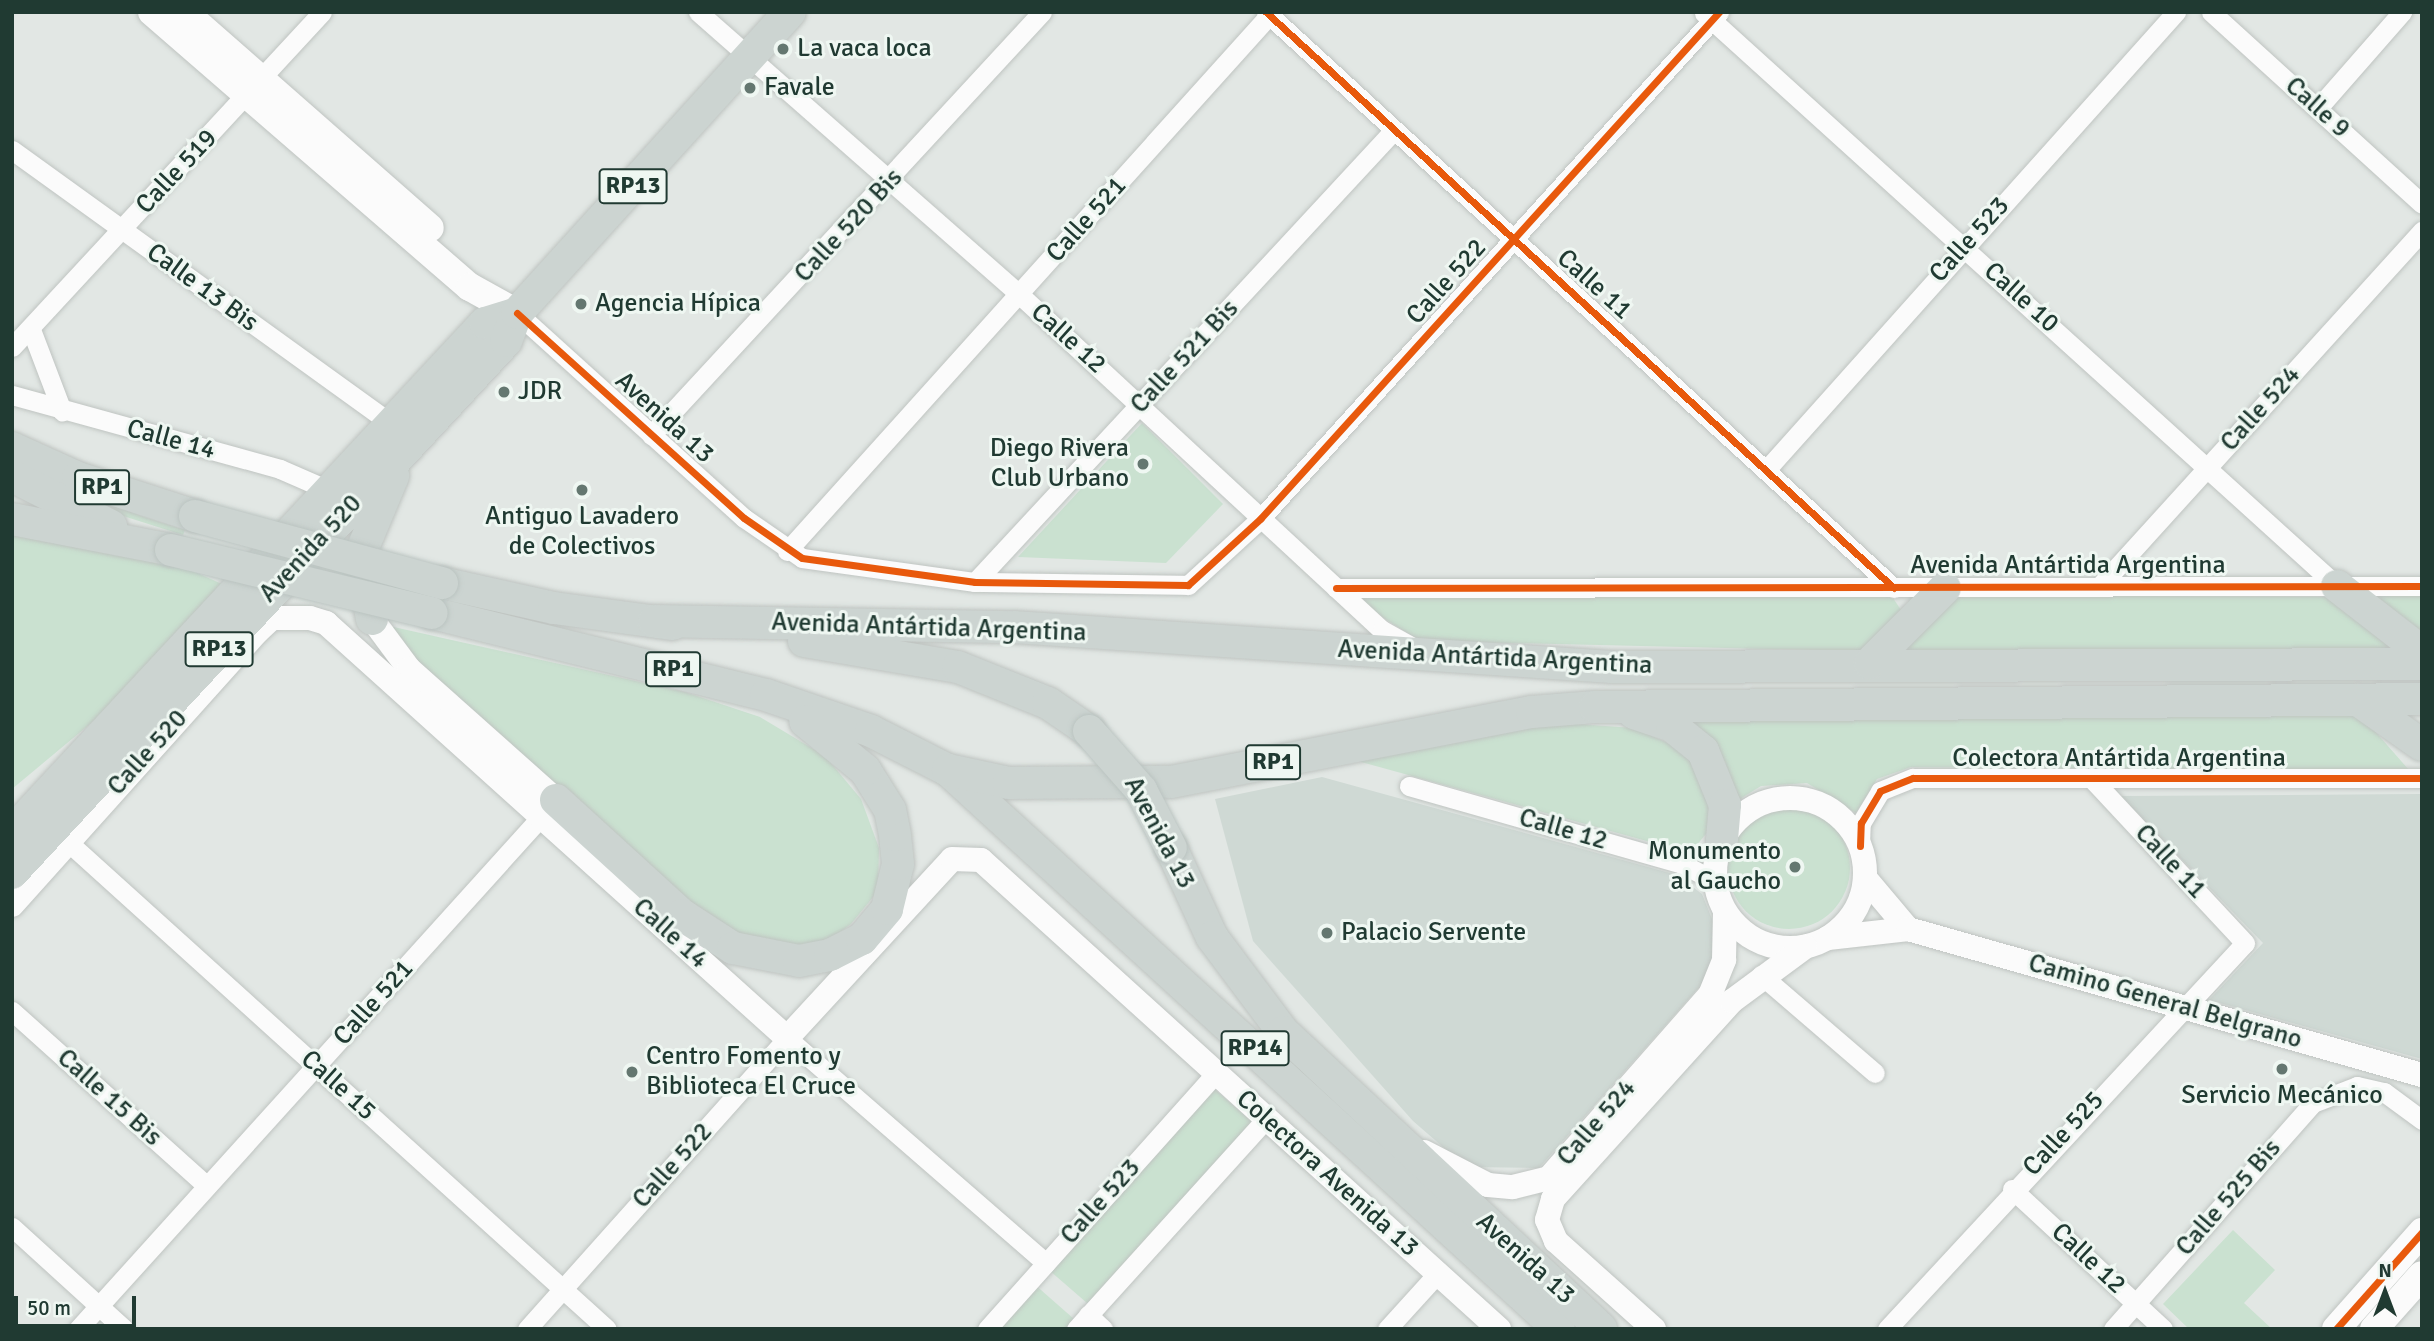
<!DOCTYPE html>
<html>
<head>
<meta charset="utf-8">
<style>
	body { margin:0 }
	#map { position:relative; width:2434px; height:1341px; overflow:hidden; background:#e2e7e4; font-family:Signika,sans-serif }
	div>[style] { position:absolute }
	[style*='--x'] { left:calc(var(--x)*1px); top:calc(var(--y)*1px); width:calc(var(--w)*1px); rotate:calc(var(--a)*1deg) }
	.built>* { inset:0; background:#cfd9d4 }
	.green>* { inset:0; background:#cae1d0; transform-origin:0 0 }
	.round { border-radius:50% }
	.roads { filter:drop-shadow(0 0 2px #bfc4c1) drop-shadow(0 0 2px #bfc4c1) }
	.minor>* { height:19px; margin:-9.5px; padding:0 9.5px; transform-origin:9.5px; border-radius:9.5px; background:#fbfbfb }
	.tertiary>* { height:24px; margin:-12px; padding:0 12px; transform-origin:12px; border-radius:12px; background:#fbfbfb }
	.tertiary>.ring { margin:-12px; padding:0; box-sizing:content-box; background:none; border:24px solid #fbfbfb; border-radius:50% }
	.secondary>* { height:28px; margin:-14px; padding:0 14px; transform-origin:14px; border-radius:14px; background:#fbfbfb }
	.primary>* { height:32px; margin:-16px; padding:0 16px; transform-origin:16px; border-radius:16px; background:#ccd4d1 }
	.bridges { filter:drop-shadow(0 0 2px #bbc4c1) drop-shadow(0 0 2px #bbc4c1) }
	.primary-bridge>* { height:32px; margin:-16px; padding:0 16px; transform-origin:16px; border-radius:16px; background:#ccd4d1 }
	.cycleway>* { height:7px; margin:-3.5px; padding:0 3.5px; transform-origin:3.5px; border-radius:3.5px; background:#e8590c }
	.dots>* { width:19px; height:19px; translate:-50% -50%; box-sizing:border-box; border:4px solid #eff7f2; border-radius:50% }
	span { translate:-50% -50%; white-space:nowrap; text-align:center; line-height:1.15; -webkit-text-stroke:6px #eff7f2; paint-order:stroke }
	.shield-label span { padding:2px 5px; background:#eff7f2; border:2px solid; border-radius:5px; -webkit-text-stroke-width:0 }
	.shield-label { font-size:24px; color:#203a32; font-weight:700 }
	.poi-label { font-size:26px; color:#203a32 }
	.left { translate:0 -50%; text-align:left }
	.right { translate:-100% -50%; text-align:right }
	.street-label { font-size:26px; color:#203a32 }
	.frame { position:absolute; inset:0; border:14px solid #203a32; pointer-events:none }
	.north { position:absolute; left:2350px; top:1257px; width:70px; height:70px; -webkit-text-stroke:5px #eff7f2; paint-order:stroke; rotate:0deg; font-size:19px; font-weight:700; line-height:28px; text-align:center; color:#203a32 }
	.north::after { content:''; display:block; margin:auto; width:24px; height:32px; background:#203a32; clip-path:polygon(50% 0,100% 100%,50% 72%,0 100%) }
	.scale { position:absolute; left:14px; top:1296px; width:122px; height:32px; box-sizing:border-box; border:4px solid #203a32; border-top:0; padding-left:9px; font-size:21px; line-height:24px; white-space:nowrap; color:#203a32; -webkit-text-stroke:5px #eff7f2; paint-order:stroke }
</style>
</head>
<body>
<div id="map">
	<div class="built">
		<div style="clip-path:polygon(1322px 777px,1677px 875px,1702px 894px,1714px 924px,1715px 955px,1701px 985px,1539px 1168px,1466px 1167px,1413px 1121px,1253px 941px,1215px 799px)"></div>
		<div style="clip-path:polygon(2422px 794px,2422px 1059px,2209px 1000px,2263px 943px,2120px 796px)"></div>
	</div>
	<div class="green">
		<div style="clip-path:polygon(1142px 423px,1223px 504px,1166px 563px,1018px 557px)"></div>
		<div style="clip-path:polygon(60px 484px,141px 516px,185px 530px,183px 535px,98px 508px)"></div>
		<div style="clip-path:polygon(12px 527px,158px 555px,224px 585px,102px 714px,12px 789px)"></div>
		<div style="clip-path:polygon(1336px 588px,1891px 595px,1903px 613px,1861px 651px,1420px 641px)"></div>
		<div style="clip-path:polygon(1955px 595px,2340px 597px,2400px 652px,1899px 650px)"></div>
		<div style="clip-path:polygon(2367px 595px,2422px 595px,2422px 639px)"></div>
		<div style="clip-path:polygon(389px 626px,685px 692px,760px 717px,825px 756px,861px 799px,879px 848px,878px 891px,851px 924px,824px 944px,795px 951px,742px 943px,703px 919px,415px 662px)"></div>
		<div style="clip-path:polygon(2359px 713px,2409px 770px,1911px 767px,1877px 779px,1856px 813px,1807px 783px,1761px 786px,1732px 804px,1667px 714px)"></div>
		<div style="clip-path:polygon(1547px 722px,1634px 728px,1681px 749px,1706px 781px,1711px 828px,1690px 853px,1354px 760px)"></div>
		<div class="round" style="left:1728px;top:807px;width:122px;height:122px"></div>
		<div style="left:1212px;top:1087px;width:55px;height:245px;rotate:41deg"></div>
		<div style="clip-path:polygon(2233px 1230px,2275px 1270px,2244px 1303px,2272px 1329px,2189px 1329px,2163px 1304px)"></div>
		<div style="clip-path:polygon(1033px 1283px,1074px 1319px,1065px 1329px,994px 1329px)"></div>
	</div>
	<div class="roads">
		<div class="minor">
			<div style="--x:698;--y:12;--w:429;--a:41.3"></div>
			<div style="--x:1020;--y:295;--w:493;--a:42.8"></div>
			<div style="--x:1382;--y:630;--w:37;--a:29"></div>
			<div style="--x:1266;--y:12;--w:852;--a:42.53"></div>
			<div style="--x:2211;--y:12;--w:285;--a:42.3"></div>
			<div style="--x:1704;--y:13;--w:854;--a:42.15"></div>
			<div style="--x:2318;--y:108;--w:128;--a:-48.8"></div>
			<div style="--x:12;--y:150;--w:470;--a:35.8"></div>
			<div style="--x:517;--y:313;--w:306;--a:42.1"></div>
			<div style="--x:744;--y:518;--w:70;--a:34.6"></div>
			<div style="--x:802;--y:558;--w:175;--a:7.9"></div>
			<div style="--x:975;--y:582;--w:213;--a:0.8"></div>
			<div style="--x:1188;--y:585;--w:98;--a:-42.5"></div>
			<div style="--x:1260;--y:519;--w:684;--a:-47.84"></div>
			<div style="--x:32;--y:332;--w:85;--a:69.2"></div>
			<div style="--x:12;--y:347;--w:456;--a:-47.2"></div>
			<div style="--x:12;--y:395;--w:278;--a:15.4"></div>
			<div style="--x:280;--y:469;--w:52;--a:23.6"></div>
			<div style="--x:651;--y:435;--w:576;--a:-47.25"></div>
			<div style="--x:1766;--y:470;--w:615;--a:-48.17"></div>
			<div style="--x:787;--y:551;--w:725;--a:-48.02"></div>
			<div style="--x:975;--y:582;--w:615;--a:-47.17"></div>
			<div style="--x:2099;--y:587;--w:481;--a:-47.8"></div>
			<div style="--x:1336;--y:588;--w:1086;--a:-0.11"></div>
			<div style="--x:1409;--y:786;--w:284;--a:15.9"></div>
			<div style="--x:1682;--y:864;--w:37;--a:27"></div>
			<div style="--x:68;--y:842;--w:726;--a:42.1"></div>
			<div style="--x:1860;--y:846;--w:23;--a:-88"></div>
			<div style="--x:1861;--y:823;--w:37;--a:-59"></div>
			<div style="--x:1880;--y:791;--w:35;--a:-22"></div>
			<div style="--x:1913;--y:778;--w:509;--a:0"></div>
			<div style="--x:1761;--y:975;--w:150;--a:40.7"></div>
			<div style="--x:12;--y:1011;--w:261;--a:41.9"></div>
			<div style="--x:2012;--y:1189;--w:206;--a:42.8"></div>
			<div style="--x:12;--y:1227;--w:151;--a:42.3"></div>
			<div style="--x:1088;--y:1315;--w:21;--a:43"></div>
			<div style="--x:78;--y:1329;--w:702;--a:-47.89"></div>
			<div style="--x:527;--y:1329;--w:390;--a:-48.2"></div>
			<div style="--x:787;--y:1038;--w:343;--a:41"></div>
			<div style="--x:987;--y:1329;--w:342;--a:-48.2"></div>
			<div style="--x:1076;--y:1329;--w:282;--a:-47.9"></div>
			<div style="--x:1387;--y:1329;--w:76;--a:-47.7"></div>
			<div style="--x:1887;--y:1329;--w:526;--a:-47.16"></div>
			<div style="--x:2245;--y:943;--w:221;--a:-133"></div>
			<div style="--x:2113;--y:1329;--w:302;--a:-48.5"></div>
			<div style="--x:2313;--y:1103;--w:47;--a:-21.1"></div>
			<div style="--x:2357;--y:1086;--w:28;--a:13"></div>
			<div style="--x:2384;--y:1092;--w:47;--a:36.4"></div>
		</div>
		<div class="tertiary">
			<div style="--x:372;--y:619;--w:62;--a:53.5"></div>
			<div style="--x:409;--y:669;--w:197;--a:41.7"></div>
			<div class="ring" style="left:1715px;top:798px;width:126px;height:126px"></div>
			<div style="--x:1865;--y:878;--w:67;--a:49.9"></div>
			<div style="--x:12;--y:905;--w:368;--a:-48.1"></div>
			<div style="--x:258;--y:631;--w:19;--a:-43"></div>
			<div style="--x:272;--y:618;--w:38;--a:0"></div>
			<div style="--x:310;--y:618;--w:17;--a:17"></div>
			<div style="--x:326;--y:623;--w:620;--a:41.99"></div>
			<div style="--x:787;--y:1038;--w:243;--a:-47.3"></div>
			<div style="--x:952;--y:859;--w:29;--a:2"></div>
			<div style="--x:981;--y:860;--w:699;--a:42.16"></div>
			<div style="--x:1828;--y:938;--w:81;--a:-6.4"></div>
			<div style="--x:1908;--y:929;--w:534;--a:15.86"></div>
			<div style="--x:1424;--y:1152;--w:72;--a:27.3"></div>
			<div style="--x:1488;--y:1185;--w:25;--a:5"></div>
			<div style="--x:1513;--y:1187;--w:37;--a:-14"></div>
			<div style="--x:1549;--y:1178;--w:244;--a:-48.7"></div>
			<div style="--x:1710;--y:995;--w:38;--a:-68"></div>
			<div style="--x:1724;--y:960;--w:48;--a:-88.8"></div>
			<div style="--x:1654;--y:1329;--w:132;--a:-138.1"></div>
			<div style="--x:1556;--y:1241;--w:23;--a:-113"></div>
			<div style="--x:1547;--y:1220;--w:22;--a:-74"></div>
			<div style="--x:1553;--y:1199;--w:267;--a:-47.9"></div>
			<div style="--x:1732;--y:1001;--w:91;--a:-36.5"></div>
		</div>
		<div class="secondary">
			<div style="--x:152;--y:12;--w:420;--a:40.9"></div>
			<div style="--x:470;--y:287;--w:54;--a:29"></div>
			<div style="--x:184;--y:12;--w:327;--a:41.3"></div>
			<div style="--x:2336;--y:1329;--w:130;--a:-48.4"></div>
			<div style="--x:2374;--y:1329;--w:72;--a:-48.4"></div>
		</div>
		<div class="primary">
			<div style="--x:12;--y:448;--w:72;--a:24.4"></div>
			<div style="--x:78;--y:478;--w:123;--a:18"></div>
			<div style="--x:12;--y:476;--w:111;--a:26.8"></div>
			<div style="--x:12;--y:519;--w:162;--a:11"></div>
			<div style="--x:442;--y:583;--w:115;--a:12.6"></div>
			<div style="--x:554;--y:608;--w:120;--a:7.7"></div>
			<div style="--x:2337;--y:586;--w:108;--a:37.8"></div>
			<div style="--x:432;--y:613;--w:344;--a:13.8"></div>
			<div style="--x:766;--y:695;--w:111;--a:18.9"></div>
			<div style="--x:871;--y:731;--w:86;--a:26.9"></div>
			<div style="--x:948;--y:770;--w:828;--a:42.46"></div>
			<div style="--x:372;--y:619;--w:65;--a:-100.6"></div>
			<div style="--x:360;--y:555;--w:86;--a:-67.3"></div>
			<div style="--x:654;--y:621;--w:360;--a:1"></div>
			<div style="--x:1014;--y:627;--w:599;--a:3.83"></div>
			<div style="--x:1612;--y:667;--w:810;--a:-0.21"></div>
			<div style="--x:804;--y:641;--w:156;--a:9.6"></div>
			<div style="--x:958;--y:667;--w:97;--a:21.8"></div>
			<div style="--x:1048;--y:703;--w:50;--a:34.3"></div>
			<div style="--x:1870;--y:663;--w:106;--a:-45"></div>
			<div style="--x:2358;--y:700;--w:78;--a:35.1"></div>
			<div style="--x:1634;--y:713;--w:40;--a:18.9"></div>
			<div style="--x:1672;--y:726;--w:40;--a:39"></div>
			<div style="--x:1703;--y:751;--w:58;--a:67.8"></div>
			<div style="--x:1725;--y:805;--w:35;--a:95"></div>
			<div style="--x:948;--y:770;--w:62;--a:12"></div>
			<div style="--x:1009;--y:783;--w:162;--a:-0.4"></div>
			<div style="--x:1171;--y:782;--w:368;--a:-11"></div>
			<div style="--x:1532;--y:712;--w:63;--a:-4.5"></div>
			<div style="--x:1595;--y:707;--w:827;--a:-0.55"></div>
			<div style="--x:556;--y:800;--w:171;--a:42.4"></div>
			<div style="--x:682;--y:915;--w:61;--a:32.9"></div>
			<div style="--x:733;--y:948;--w:67;--a:11.1"></div>
			<div style="--x:799;--y:961;--w:32;--a:-11"></div>
			<div style="--x:830;--y:955;--w:36;--a:-27"></div>
			<div style="--x:862;--y:939;--w:39;--a:-50"></div>
			<div style="--x:887;--y:909;--w:46;--a:-76.3"></div>
			<div style="--x:898;--y:864;--w:29;--a:-96"></div>
			<div style="--x:895;--y:835;--w:25;--a:-101"></div>
			<div style="--x:890;--y:810;--w:47;--a:-122"></div>
			<div style="--x:865;--y:770;--w:77;--a:-140.8"></div>
			<div style="--x:12;--y:832;--w:695;--a:-47.1"></div>
			<div style="--x:485;--y:323;--w:34;--a:-17"></div>
			<div style="--x:1171;--y:848;--w:98;--a:65.3"></div>
			<div style="--x:1212;--y:937;--w:119;--a:53.2"></div>
			<div style="--x:1283;--y:1032;--w:435;--a:43"></div>
			<div style="--x:12;--y:873;--w:726;--a:-47.12"></div>
			<div style="--x:506;--y:341;--w:30;--a:-69"></div>
			<div style="--x:517;--y:313;--w:406;--a:-47.8"></div>
		</div>
	</div>
	<div class="bridges">
		<div class="primary-bridge">
			<div style="--x:195;--y:516;--w:256;--a:15.2"></div>
			<div style="--x:171;--y:550;--w:268;--a:13.6"></div>
			<div style="--x:1089;--y:731;--w:79;--a:48.6"></div>
			<div style="--x:1141;--y:790;--w:65;--a:62.7"></div>
		</div>
	</div>
	<div class="cycleway">
		<div style="--x:1266;--y:12;--w:852;--a:42.53"></div>
		<div style="--x:517;--y:313;--w:306;--a:42.1"></div>
		<div style="--x:744;--y:518;--w:70;--a:34.6"></div>
		<div style="--x:802;--y:558;--w:175;--a:7.9"></div>
		<div style="--x:975;--y:582;--w:213;--a:0.8"></div>
		<div style="--x:1188;--y:585;--w:98;--a:-42.5"></div>
		<div style="--x:1260;--y:519;--w:684;--a:-47.84"></div>
		<div style="--x:1336;--y:588;--w:1086;--a:-0.11"></div>
		<div style="--x:1860;--y:846;--w:23;--a:-88"></div>
		<div style="--x:1861;--y:823;--w:37;--a:-59"></div>
		<div style="--x:1880;--y:791;--w:35;--a:-22"></div>
		<div style="--x:1913;--y:778;--w:509;--a:0"></div>
		<div style="--x:2336;--y:1329;--w:130;--a:-48.4"></div>
	</div>
	<div class="dots">
		<div style="left:783px;top:49px;background:#647770"></div>
		<div style="left:750px;top:88px;background:#647770"></div>
		<div style="left:581px;top:304px;background:#647770"></div>
		<div style="left:504px;top:392px;background:#647770"></div>
		<div style="left:1143px;top:464px;background:#647770"></div>
		<div style="left:582px;top:490px;background:#647770"></div>
		<div style="left:1795px;top:867px;background:#647770"></div>
		<div style="left:1327px;top:933px;background:#647770"></div>
		<div style="left:2282px;top:1069px;background:#647770"></div>
		<div style="left:632px;top:1072px;background:#647770"></div>
	</div>
	<div class="shield-label">
		<span style="left:633px;top:186px">RP13</span>
		<span style="left:102px;top:487px">RP1</span>
		<span style="left:219px;top:649px">RP13</span>
		<span style="left:673px;top:669px">RP1</span>
		<span style="left:1273px;top:762px">RP1</span>
		<span style="left:1255px;top:1048px">RP14</span>
	</div>
	<div class="poi-label">
		<span class="left" style="left:797px;top:49px">La vaca loca</span>
		<span class="left" style="left:764px;top:88px">Favale</span>
		<span class="left" style="left:595px;top:304px">Agencia Hípica</span>
		<span class="left" style="left:518px;top:392px">JDR</span>
		<span class="right" style="left:1129px;top:464px">Diego Rivera<br>Club Urbano</span>
		<span style="left:582px;top:532px">Antiguo Lavadero<br>de Colectivos</span>
		<span class="right" style="left:1781px;top:867px">Monumento<br>al Gaucho</span>
		<span class="left" style="left:1341px;top:933px">Palacio Servente</span>
		<span class="left" style="left:646px;top:1072px">Centro Fomento y<br>Biblioteca El Cruce</span>
		<span style="left:2282px;top:1096px">Servicio Mecánico</span>
	</div>
	<div class="street-label">
		<span style="left:2317px;top:108px;rotate:42deg">Calle 9</span>
		<span style="left:177px;top:172px;rotate:-47deg">Calle 519</span>
		<span style="left:1087px;top:220px;rotate:-48deg">Calle 521</span>
		<span style="left:849px;top:226px;rotate:-47deg">Calle 520 Bis</span>
		<span style="left:1970px;top:240px;rotate:-48deg">Calle 523</span>
		<span style="left:1447px;top:282px;rotate:-48deg">Calle 522</span>
		<span style="left:1594px;top:285px;rotate:42deg">Calle 11</span>
		<span style="left:202px;top:288px;rotate:36deg">Calle 13 Bis</span>
		<span style="left:2021px;top:298px;rotate:42deg">Calle 10</span>
		<span style="left:1068px;top:339px;rotate:42deg">Calle 12</span>
		<span style="left:1185px;top:357px;rotate:-47deg">Calle 521 Bis</span>
		<span style="left:2261px;top:409px;rotate:-48deg">Calle 524</span>
		<span style="left:664px;top:418px;rotate:42deg">Avenida 13</span>
		<span style="left:171px;top:440px;rotate:15deg">Calle 14</span>
		<span style="left:311px;top:549px;rotate:-47deg">Avenida 520</span>
		<span style="left:2068px;top:566px">Avenida Antártida Argentina</span>
		<span style="left:929px;top:628px;rotate:2deg">Avenida Antártida Argentina</span>
		<span style="left:1495px;top:658px;rotate:3deg">Avenida Antártida Argentina</span>
		<span style="left:148px;top:753px;rotate:-48deg">Calle 520</span>
		<span style="left:2119px;top:759px">Colectora Antártida Argentina</span>
		<span style="left:1563px;top:830px;rotate:16deg">Calle 12</span>
		<span style="left:1159px;top:833px;rotate:62deg">Avenida 13</span>
		<span style="left:2170px;top:862px;rotate:47deg">Calle 11</span>
		<span style="left:670px;top:934px;rotate:42deg">Calle 14</span>
		<span style="left:2165px;top:1002px;rotate:16deg">Camino General Belgrano</span>
		<span style="left:374px;top:1003px;rotate:-48deg">Calle 521</span>
		<span style="left:338px;top:1086px;rotate:42deg">Calle 15</span>
		<span style="left:109px;top:1098px;rotate:42deg">Calle 15 Bis</span>
		<span style="left:1597px;top:1123px;rotate:-49deg">Calle 524</span>
		<span style="left:2064px;top:1134px;rotate:-47deg">Calle 525</span>
		<span style="left:673px;top:1166px;rotate:-48deg">Calle 522</span>
		<span style="left:1327px;top:1174px;rotate:42deg">Colectora Avenida 13</span>
		<span style="left:2229px;top:1198px;rotate:-49deg">Calle 525 Bis</span>
		<span style="left:1101px;top:1202px;rotate:-48deg">Calle 523</span>
		<span style="left:1525px;top:1259px;rotate:42deg">Avenida 13</span>
		<span style="left:2088px;top:1259px;rotate:43deg">Calle 12</span>
	</div>
	<div class="frame"></div>
	<div class="north">N</div>
	<div class="scale">50 m</div>
</div>
</body>
</html>
